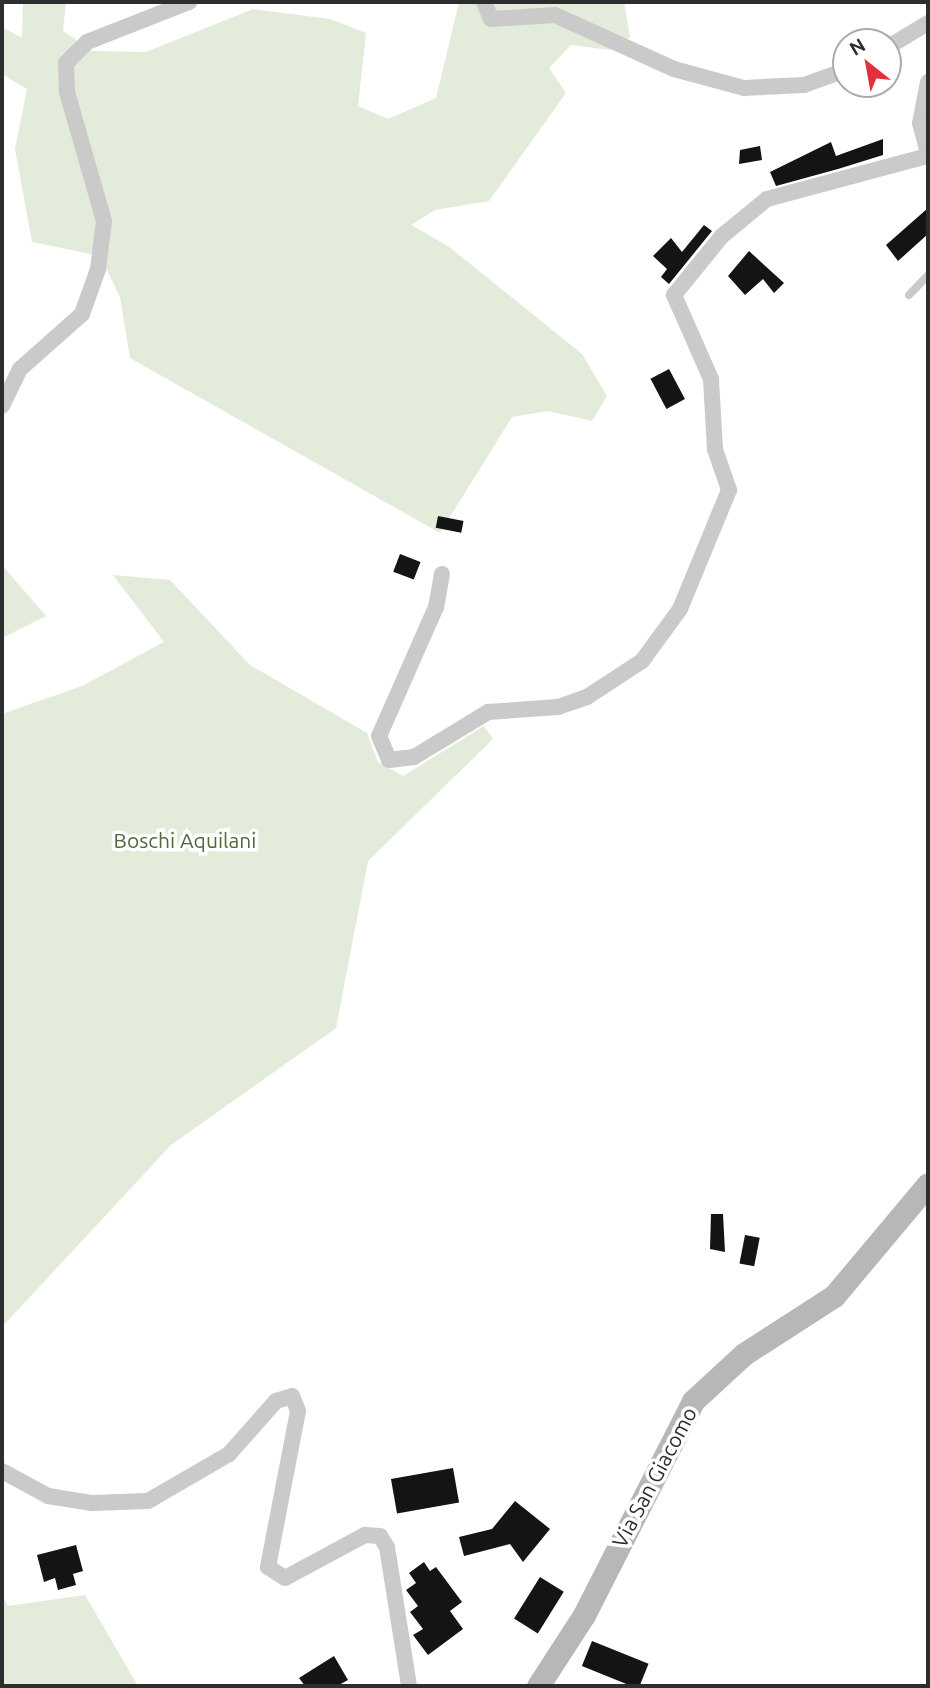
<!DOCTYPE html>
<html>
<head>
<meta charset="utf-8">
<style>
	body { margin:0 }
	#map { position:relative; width:930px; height:1688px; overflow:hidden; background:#fff; font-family:Ubuntu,sans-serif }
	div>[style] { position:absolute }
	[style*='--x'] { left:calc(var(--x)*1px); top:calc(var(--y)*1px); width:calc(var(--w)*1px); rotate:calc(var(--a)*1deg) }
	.green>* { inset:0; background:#e3ebdb }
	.building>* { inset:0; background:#141414; transform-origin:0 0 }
	.lane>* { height:8px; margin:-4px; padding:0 4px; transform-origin:4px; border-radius:4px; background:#cacaca }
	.street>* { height:16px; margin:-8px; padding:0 8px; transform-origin:8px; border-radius:8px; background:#cacaca }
	.secondary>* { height:23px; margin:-11.5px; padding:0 11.5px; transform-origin:11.5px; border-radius:11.5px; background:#b7b7b7 }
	span { translate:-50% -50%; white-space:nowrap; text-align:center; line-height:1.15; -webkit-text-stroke:7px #fff; paint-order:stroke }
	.park-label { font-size:21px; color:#50693b }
	.street-label { font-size:21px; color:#2d2d2d }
	.frame { position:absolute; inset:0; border:4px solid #2d2d2d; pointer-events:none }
	.north { position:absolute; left:832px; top:28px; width:70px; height:70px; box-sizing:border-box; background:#fff; border:2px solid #ababab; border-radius:50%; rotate:329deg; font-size:19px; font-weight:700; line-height:28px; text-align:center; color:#2d2d2d }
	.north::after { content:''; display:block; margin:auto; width:24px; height:32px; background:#e4303c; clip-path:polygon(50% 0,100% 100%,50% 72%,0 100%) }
</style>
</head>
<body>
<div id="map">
	<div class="green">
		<div style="clip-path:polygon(23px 2px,66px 2px,63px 31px,92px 51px,146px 52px,253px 9px,330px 19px,366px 33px,358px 106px,388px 119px,436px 98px,459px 2px,624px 2px,630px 37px,610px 50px,571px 45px,549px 68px,566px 93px,489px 201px,435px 210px,411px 225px,448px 246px,582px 354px,607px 396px,592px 421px,548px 411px,512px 417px,440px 533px,130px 358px,120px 297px,100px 256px,32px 242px,15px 149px,27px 89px,2px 74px,2px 27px,22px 38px)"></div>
		<div style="clip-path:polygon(2px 565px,46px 616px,2px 638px)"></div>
		<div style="clip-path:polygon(113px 575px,170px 580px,250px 665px,367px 733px,378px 762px,403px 776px,484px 726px,493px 739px,368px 861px,336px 1028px,171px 1145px,2px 1327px,2px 714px,82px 686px,164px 642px)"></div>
		<div style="clip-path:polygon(2px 1595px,8px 1606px,85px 1595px,138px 1686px,2px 1686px)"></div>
	</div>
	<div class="building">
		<div style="clip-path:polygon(883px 139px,883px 155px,838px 169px,776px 186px,770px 172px,831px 142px,836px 156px)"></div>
		<div style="clip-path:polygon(760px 146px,762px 160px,739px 164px,740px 150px)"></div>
		<div style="clip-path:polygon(928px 208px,928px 234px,898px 261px,886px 245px)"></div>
		<div style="clip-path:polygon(704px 225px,712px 231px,669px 284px,661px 277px,667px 269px,653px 256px,671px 238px,682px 252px)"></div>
		<div style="clip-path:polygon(749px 251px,784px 283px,774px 293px,763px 279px,745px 295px,728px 276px)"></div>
		<div style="left:669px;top:369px;width:34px;height:21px;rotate:62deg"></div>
		<div style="left:438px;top:516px;width:26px;height:12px;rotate:11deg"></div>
		<div style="left:400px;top:554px;width:22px;height:19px;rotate:21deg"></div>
		<div style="clip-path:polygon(711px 1214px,723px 1214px,725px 1252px,710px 1249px)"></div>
		<div style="left:745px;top:1235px;width:15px;height:29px;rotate:11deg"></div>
		<div style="left:453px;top:1468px;width:35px;height:63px;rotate:80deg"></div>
		<div style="clip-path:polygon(515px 1501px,550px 1529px,523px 1562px,510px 1544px,464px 1556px,459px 1537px,492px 1529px)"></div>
		<div style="clip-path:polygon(76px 1545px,83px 1571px,73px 1574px,76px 1585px,58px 1590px,55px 1578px,44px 1582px,37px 1555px)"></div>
		<div style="clip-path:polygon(424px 1562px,430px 1571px,436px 1567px,462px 1602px,450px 1611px,463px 1629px,428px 1655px,413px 1635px,423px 1629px,410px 1612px,418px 1606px,406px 1590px,416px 1583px,409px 1573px)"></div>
		<div style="left:540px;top:1577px;width:28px;height:49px;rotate:32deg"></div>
		<div style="left:592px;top:1641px;width:61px;height:27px;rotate:22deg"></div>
		<div style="clip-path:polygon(334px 1656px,348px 1680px,337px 1686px,305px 1686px,299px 1678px)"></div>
	</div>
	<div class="lane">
		<div style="--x:909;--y:295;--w:28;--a:-46"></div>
	</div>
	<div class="street">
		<div style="--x:484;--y:2;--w:18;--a:68"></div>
		<div style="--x:491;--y:19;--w:64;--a:-3.6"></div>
		<div style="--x:555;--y:15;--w:131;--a:24.4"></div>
		<div style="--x:674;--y:69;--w:73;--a:15.2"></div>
		<div style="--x:744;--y:88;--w:60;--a:-2.9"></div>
		<div style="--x:804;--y:85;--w:45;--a:-19.7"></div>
		<div style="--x:888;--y:47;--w:47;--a:-31"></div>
		<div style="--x:928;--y:82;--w:42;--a:101"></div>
		<div style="--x:920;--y:123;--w:31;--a:75"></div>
		<div style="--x:2;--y:406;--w:41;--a:-64.1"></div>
		<div style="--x:20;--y:369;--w:83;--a:-41.6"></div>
		<div style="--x:82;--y:314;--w:48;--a:-70.4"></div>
		<div style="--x:98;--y:269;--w:48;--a:-82.9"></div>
		<div style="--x:104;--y:221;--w:134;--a:-106"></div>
		<div style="--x:67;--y:92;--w:29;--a:-92"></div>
		<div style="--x:66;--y:63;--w:30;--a:-45"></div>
		<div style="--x:87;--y:42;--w:110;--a:-21.4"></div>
		<div style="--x:442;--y:574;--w:34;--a:100"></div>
		<div style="--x:436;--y:607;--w:141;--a:113.8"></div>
		<div style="--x:379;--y:736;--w:26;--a:67"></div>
		<div style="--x:389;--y:760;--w:25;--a:-7"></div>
		<div style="--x:414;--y:757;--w:87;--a:-31.3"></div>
		<div style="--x:488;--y:712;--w:70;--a:-4.1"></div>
		<div style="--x:558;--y:707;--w:31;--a:-19"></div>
		<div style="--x:587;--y:697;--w:66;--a:-33.2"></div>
		<div style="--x:642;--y:661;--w:64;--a:-53.8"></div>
		<div style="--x:680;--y:609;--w:129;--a:-67.6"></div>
		<div style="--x:729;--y:490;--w:43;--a:-108.9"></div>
		<div style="--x:715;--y:449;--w:70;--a:-93.3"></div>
		<div style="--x:711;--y:379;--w:92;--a:-113.8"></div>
		<div style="--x:674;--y:295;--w:76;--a:-50.9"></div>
		<div style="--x:722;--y:236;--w:58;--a:-39.4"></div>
		<div style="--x:767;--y:199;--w:167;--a:-15"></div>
		<div style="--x:2;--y:1471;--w:52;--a:28.5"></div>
		<div style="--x:48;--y:1496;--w:45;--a:9"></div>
		<div style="--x:92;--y:1503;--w:56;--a:-2"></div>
		<div style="--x:148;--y:1501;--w:94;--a:-30.1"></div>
		<div style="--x:229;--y:1454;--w:71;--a:-48.4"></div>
		<div style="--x:276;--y:1401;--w:17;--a:-17"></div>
		<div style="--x:292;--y:1396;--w:16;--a:68"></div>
		<div style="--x:298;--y:1411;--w:159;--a:100.9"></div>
		<div style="--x:268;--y:1567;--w:20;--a:33"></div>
		<div style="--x:285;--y:1578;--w:91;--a:-28.3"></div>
		<div style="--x:365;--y:1535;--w:15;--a:4"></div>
		<div style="--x:380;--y:1536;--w:13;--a:58"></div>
		<div style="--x:387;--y:1547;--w:141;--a:81"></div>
	</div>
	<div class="secondary">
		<div style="--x:538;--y:1686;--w:85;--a:-57.1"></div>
		<div style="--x:584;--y:1615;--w:240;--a:-63"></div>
		<div style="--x:693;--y:1401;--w:69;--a:-42.7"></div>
		<div style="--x:744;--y:1354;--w:107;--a:-32.8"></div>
		<div style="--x:834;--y:1296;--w:146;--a:-50"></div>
	</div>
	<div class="park-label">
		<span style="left:185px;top:840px">Boschi Aquilani</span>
	</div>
	<div class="street-label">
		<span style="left:654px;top:1477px;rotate:-62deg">Via San Giacomo</span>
	</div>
	<div class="frame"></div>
	<div class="north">N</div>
</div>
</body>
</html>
